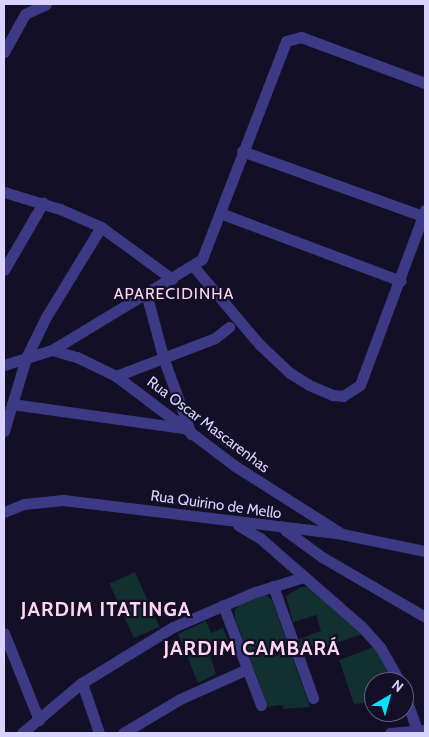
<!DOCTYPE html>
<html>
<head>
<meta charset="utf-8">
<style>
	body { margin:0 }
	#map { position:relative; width:429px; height:737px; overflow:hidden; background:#130f26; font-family:Cabin,sans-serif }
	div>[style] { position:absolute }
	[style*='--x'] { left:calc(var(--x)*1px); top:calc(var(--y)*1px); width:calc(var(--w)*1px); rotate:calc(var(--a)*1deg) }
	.green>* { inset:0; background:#12302f; transform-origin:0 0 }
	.minor>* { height:11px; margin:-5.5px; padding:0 5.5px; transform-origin:5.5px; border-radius:5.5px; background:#3d3a85 }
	span { translate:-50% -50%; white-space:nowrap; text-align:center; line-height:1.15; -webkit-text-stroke:4.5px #130f26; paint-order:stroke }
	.street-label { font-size:15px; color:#d9d4ff }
	.neighbourhood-label { font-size:16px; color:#ffd6f0; letter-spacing:1px }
	.district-label { font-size:20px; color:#ffd6f0; font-weight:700; letter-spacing:1px }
	.frame { position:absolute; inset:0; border:5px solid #d9d4ff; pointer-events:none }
	.north { position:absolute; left:364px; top:672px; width:50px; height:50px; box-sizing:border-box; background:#130f26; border:1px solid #625e7d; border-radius:50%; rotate:38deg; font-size:14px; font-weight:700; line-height:20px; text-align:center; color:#d9d4ff }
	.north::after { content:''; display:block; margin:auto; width:18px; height:22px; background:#00e5ff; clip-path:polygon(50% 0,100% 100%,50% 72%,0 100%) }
</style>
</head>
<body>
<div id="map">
	<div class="green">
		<div style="left:135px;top:572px;width:60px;height:28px;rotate:66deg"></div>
		<div style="clip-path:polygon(301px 587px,311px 587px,363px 634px,304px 654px,299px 639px,321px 631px,316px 615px,293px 622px,286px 596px)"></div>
		<div style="clip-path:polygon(259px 595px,266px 595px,272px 600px,310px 707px,282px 709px,284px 706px,279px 705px,268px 707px,235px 618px,235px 610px,239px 604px)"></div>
		<div style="clip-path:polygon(206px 621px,211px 633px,223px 628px,228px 641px,208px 649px,216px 674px,198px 683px,178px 634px)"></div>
		<div style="clip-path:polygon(374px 647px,395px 682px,374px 682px,374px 702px,354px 704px,339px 660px)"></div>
	</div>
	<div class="minor">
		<div style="--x:4;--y:52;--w:43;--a:-61.1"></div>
		<div style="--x:25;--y:14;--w:23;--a:-25"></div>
		<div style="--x:242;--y:151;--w:192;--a:19.8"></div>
		<div style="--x:4;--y:192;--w:59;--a:16.9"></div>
		<div style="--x:60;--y:209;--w:45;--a:23.7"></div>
		<div style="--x:101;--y:227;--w:88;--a:36.2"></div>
		<div style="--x:220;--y:213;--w:193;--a:20.6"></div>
		<div style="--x:194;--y:267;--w:102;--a:49.8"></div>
		<div style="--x:260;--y:345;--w:41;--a:43"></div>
		<div style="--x:290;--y:373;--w:22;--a:32"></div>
		<div style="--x:309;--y:385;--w:26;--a:23"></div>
		<div style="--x:333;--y:395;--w:10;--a:6"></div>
		<div style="--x:343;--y:396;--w:20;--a:-33"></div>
		<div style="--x:360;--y:385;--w:187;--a:-69.6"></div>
		<div style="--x:4;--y:270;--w:78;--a:-59.8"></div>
		<div style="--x:146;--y:293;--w:69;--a:75"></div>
		<div style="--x:164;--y:360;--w:79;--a:70"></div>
		<div style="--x:52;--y:350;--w:26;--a:16"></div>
		<div style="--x:77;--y:357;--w:43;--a:26"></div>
		<div style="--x:116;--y:376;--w:149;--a:37.1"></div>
		<div style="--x:235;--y:466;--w:123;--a:32.4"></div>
		<div style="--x:4;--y:365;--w:50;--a:-17.4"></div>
		<div style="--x:52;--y:350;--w:175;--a:-31.2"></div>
		<div style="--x:202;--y:259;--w:234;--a:-68.9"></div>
		<div style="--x:286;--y:41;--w:16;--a:-15"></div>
		<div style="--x:301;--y:37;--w:132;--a:20.4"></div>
		<div style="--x:116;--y:376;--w:106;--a:-21"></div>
		<div style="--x:215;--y:338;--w:18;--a:-38"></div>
		<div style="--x:12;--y:404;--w:173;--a:8"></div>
		<div style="--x:4;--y:431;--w:76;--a:-73.2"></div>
		<div style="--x:26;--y:358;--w:46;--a:-64"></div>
		<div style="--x:46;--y:317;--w:105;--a:-58.6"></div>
		<div style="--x:4;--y:512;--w:22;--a:-22"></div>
		<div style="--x:24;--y:504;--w:39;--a:-6"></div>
		<div style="--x:63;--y:500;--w:281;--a:6.9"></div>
		<div style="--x:342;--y:534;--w:85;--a:11.6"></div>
		<div style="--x:238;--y:525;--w:26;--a:31"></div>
		<div style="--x:260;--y:538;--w:135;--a:41.1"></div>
		<div style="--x:362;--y:627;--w:27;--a:48"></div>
		<div style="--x:380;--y:647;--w:40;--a:60.3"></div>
		<div style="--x:285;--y:530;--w:46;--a:36.1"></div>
		<div style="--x:322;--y:557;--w:119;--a:30.2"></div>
		<div style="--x:273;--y:586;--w:119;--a:70.3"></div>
		<div style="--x:223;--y:605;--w:107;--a:69.2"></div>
		<div style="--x:4;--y:633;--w:94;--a:68.1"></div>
		<div style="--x:82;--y:683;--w:53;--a:71.2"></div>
		<div style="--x:404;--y:693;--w:42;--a:70.7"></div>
		<div style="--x:22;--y:733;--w:76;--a:-40.2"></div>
		<div style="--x:80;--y:684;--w:109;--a:-31.5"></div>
		<div style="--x:173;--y:627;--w:89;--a:-23.1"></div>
		<div style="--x:255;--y:592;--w:51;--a:-17"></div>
		<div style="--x:123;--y:733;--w:66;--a:-30.8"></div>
		<div style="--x:180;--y:699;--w:73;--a:-24.1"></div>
		<div style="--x:390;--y:733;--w:34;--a:-5"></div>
	</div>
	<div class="street-label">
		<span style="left:208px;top:425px;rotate:37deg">Rua Oscar Mascarenhas</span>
		<span style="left:216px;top:505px;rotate:8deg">Rua Quirino de Mello</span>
	</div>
	<div class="neighbourhood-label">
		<span style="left:174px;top:294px">APARECIDINHA</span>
	</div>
	<div class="district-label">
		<span style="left:106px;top:609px">JARDIM ITATINGA</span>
		<span style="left:252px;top:648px">JARDIM CAMBARÁ</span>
	</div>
	<div class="frame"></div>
	<div class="north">N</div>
</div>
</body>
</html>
